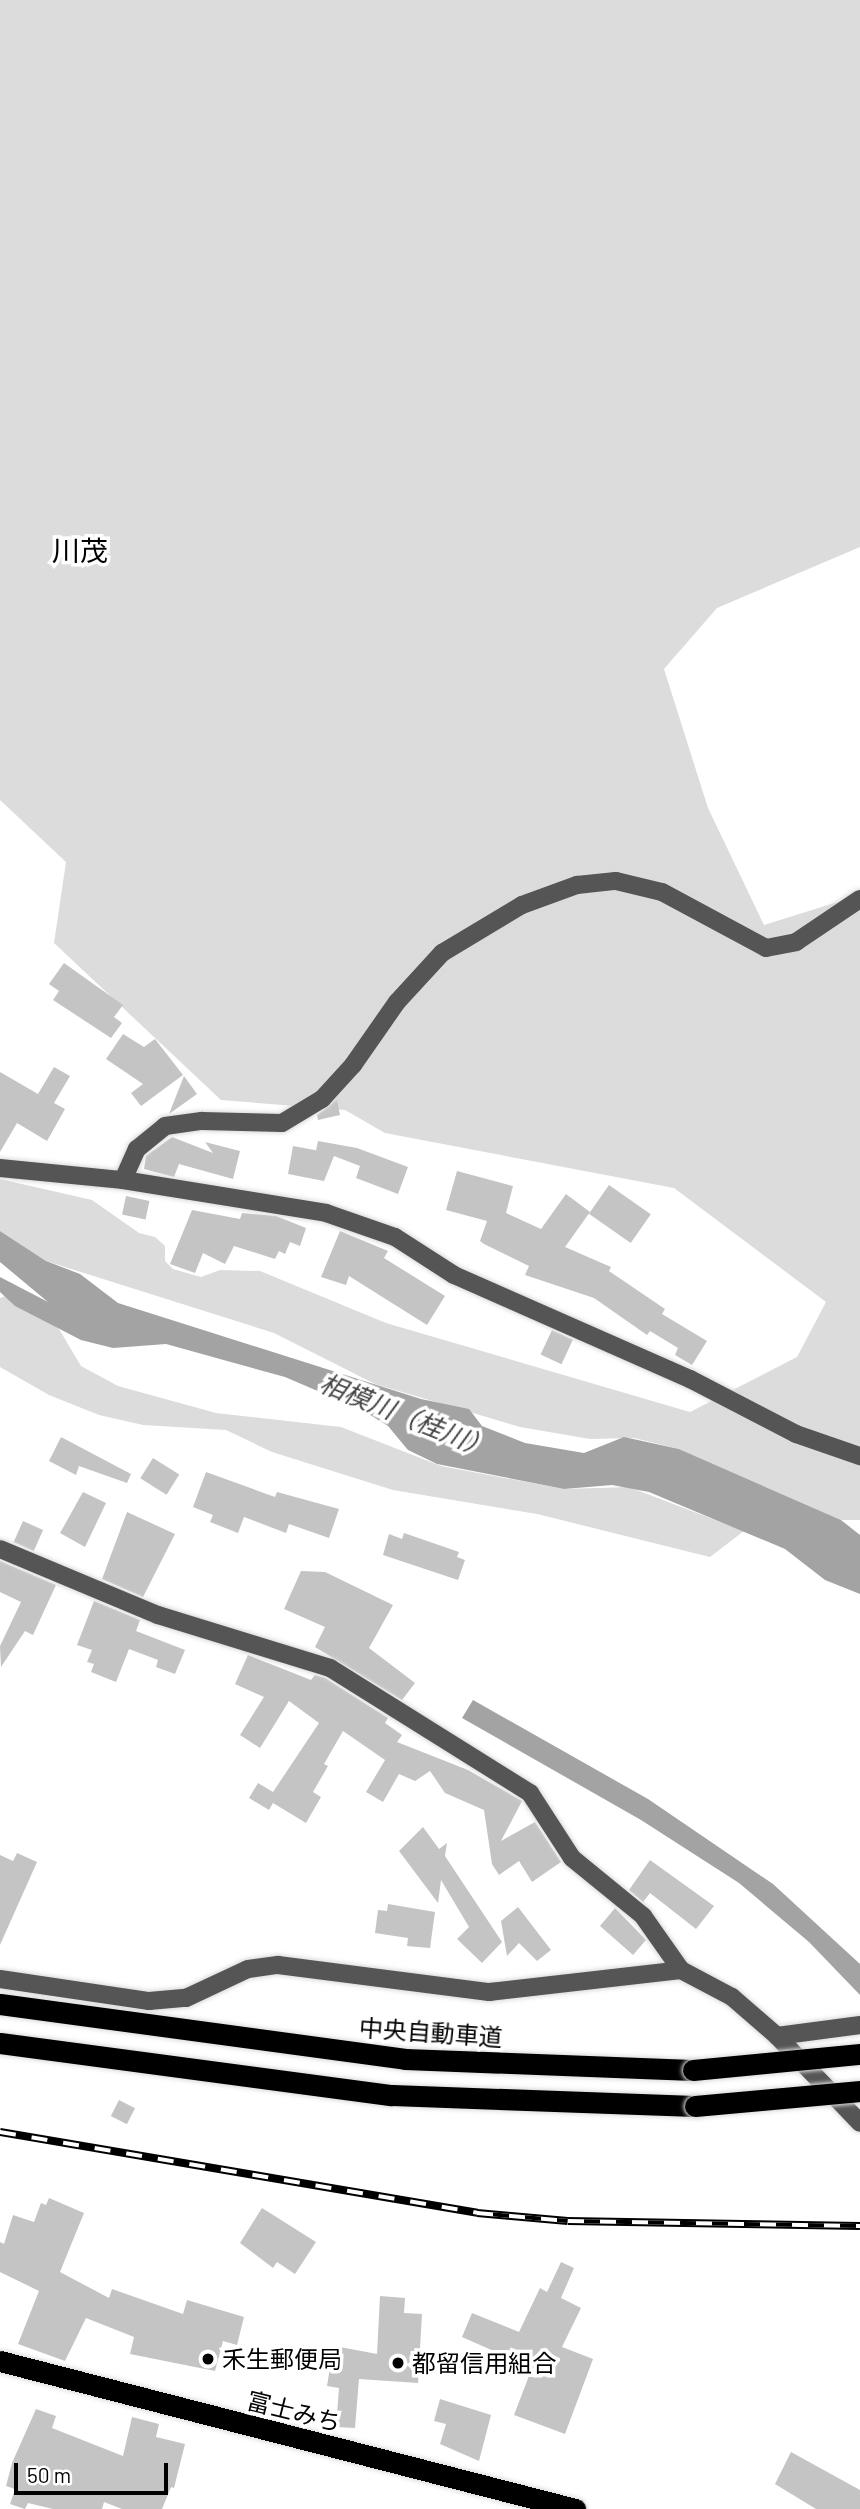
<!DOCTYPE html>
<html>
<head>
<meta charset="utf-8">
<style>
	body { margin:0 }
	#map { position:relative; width:860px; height:2509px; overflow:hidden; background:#fff; font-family:Barlow,"Noto Sans JP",sans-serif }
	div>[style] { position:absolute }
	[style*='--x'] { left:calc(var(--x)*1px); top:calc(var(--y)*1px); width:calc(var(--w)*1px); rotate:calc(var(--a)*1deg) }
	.green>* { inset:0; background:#dcdcdc }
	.water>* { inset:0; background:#a3a3a3 }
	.building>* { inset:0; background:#c4c4c4; transform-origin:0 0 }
	.roads { filter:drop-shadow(0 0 2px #dbdbdb) drop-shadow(0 0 2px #dbdbdb) }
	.minor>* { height:18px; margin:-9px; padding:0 9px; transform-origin:9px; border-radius:9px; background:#555 }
	.highway>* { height:21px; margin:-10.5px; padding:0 10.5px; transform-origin:10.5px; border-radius:10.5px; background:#000 }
	.rail>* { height:8px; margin-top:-4px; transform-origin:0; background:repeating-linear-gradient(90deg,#fff 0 16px,#000 0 32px); box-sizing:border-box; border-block:2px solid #000 }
	.bridges { filter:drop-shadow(0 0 2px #dbdbdb) drop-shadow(0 0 2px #dbdbdb) }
	.highway-bridge>* { height:21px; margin:-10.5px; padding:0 10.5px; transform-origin:10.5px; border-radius:10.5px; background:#000 }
	.dots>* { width:19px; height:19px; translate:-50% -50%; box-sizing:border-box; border:4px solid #fff; border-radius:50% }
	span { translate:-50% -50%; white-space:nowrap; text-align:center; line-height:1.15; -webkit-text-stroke:7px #fff; paint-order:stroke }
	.street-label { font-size:24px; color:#000 }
	.poi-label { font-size:24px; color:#000 }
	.left { translate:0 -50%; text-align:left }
	.water-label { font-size:26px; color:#444; font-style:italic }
	.quarter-label { font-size:28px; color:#000 }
	.scale { position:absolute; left:14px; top:2463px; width:154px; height:32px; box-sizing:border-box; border:4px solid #000; border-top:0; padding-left:9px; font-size:21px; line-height:24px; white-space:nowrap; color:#000; -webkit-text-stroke:5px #fff; paint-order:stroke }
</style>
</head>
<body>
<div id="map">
	<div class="green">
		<div style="clip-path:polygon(0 0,860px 0,860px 547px,717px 608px,664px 669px,708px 808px,764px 925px,860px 895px,860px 1520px,841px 1520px,679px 1449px,634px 1438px,590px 1439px,520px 1427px,375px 1384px,274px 1333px,46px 1261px,0 1231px,0 1179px,92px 1200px,139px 1233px,155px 1237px,165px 1246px,165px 1261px,173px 1269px,201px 1277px,220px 1270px,260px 1271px,386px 1323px,690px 1412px,797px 1357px,826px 1302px,674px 1188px,385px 1133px,345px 1110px,221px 1100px,54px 943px,66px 862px,0 800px)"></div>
		<div style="clip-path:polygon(5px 1296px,59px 1329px,81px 1366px,118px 1386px,216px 1413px,341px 1427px,441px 1466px,564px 1489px,629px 1487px,744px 1531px,710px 1557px,537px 1514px,393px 1490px,272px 1452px,226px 1430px,143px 1425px,99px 1415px,49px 1395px,0 1367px,0 1298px)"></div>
	</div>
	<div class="water">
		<div style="clip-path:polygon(0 1231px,46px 1261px,80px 1274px,118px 1303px,421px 1399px,469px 1409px,482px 1426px,525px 1443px,584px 1453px,624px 1437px,679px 1449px,841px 1520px,860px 1535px,860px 1594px,825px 1580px,785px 1549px,649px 1492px,612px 1485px,564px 1489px,437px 1464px,408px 1450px,388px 1426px,362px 1410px,285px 1377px,166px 1344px,113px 1348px,81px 1340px,15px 1306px,0 1292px,0 1277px,48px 1302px,0 1262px)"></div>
		<div style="clip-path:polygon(473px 1700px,648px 1799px,773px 1884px,860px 1964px,860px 1995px,809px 1942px,739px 1883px,641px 1820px,462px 1718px)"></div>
	</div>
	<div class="building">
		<div style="clip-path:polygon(64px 963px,123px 1005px,114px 1017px,122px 1023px,111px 1038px,53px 1000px,59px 991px,49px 984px)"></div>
		<div style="clip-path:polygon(123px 1034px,144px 1047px,155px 1039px,183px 1075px,141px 1106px,131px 1093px,143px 1084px,106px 1059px)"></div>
		<div style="clip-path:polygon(54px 1067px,70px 1076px,54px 1103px,65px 1109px,47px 1141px,17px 1123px,0 1152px,0 1072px,38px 1094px)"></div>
		<div style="clip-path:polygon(184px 1076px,197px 1094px,169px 1114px)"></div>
		<div style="clip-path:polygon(337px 1100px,340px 1115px,318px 1120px,317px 1115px)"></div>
		<div style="clip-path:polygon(172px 1137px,213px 1153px,205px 1142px,240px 1151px,233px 1179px,179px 1164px,174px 1177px,144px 1169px,146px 1156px)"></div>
		<div style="clip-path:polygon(318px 1141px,357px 1148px,408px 1167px,398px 1194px,356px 1178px,360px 1166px,334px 1156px,324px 1181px,288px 1174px,293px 1146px,320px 1151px,316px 1150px)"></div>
		<div style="clip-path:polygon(457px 1171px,513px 1186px,506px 1213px,541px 1229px,566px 1194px,590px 1212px,565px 1247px,611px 1267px,609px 1271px,665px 1309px,662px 1314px,707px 1341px,692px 1365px,675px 1355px,678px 1348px,650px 1331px,647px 1335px,594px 1298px,525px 1275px,529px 1266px,484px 1244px,480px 1241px,487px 1221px,446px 1210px)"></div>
		<div style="left:609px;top:1185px;width:51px;height:35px;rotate:35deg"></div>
		<div style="left:126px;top:1196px;width:24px;height:19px;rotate:12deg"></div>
		<div style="clip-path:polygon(192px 1210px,240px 1219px,242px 1213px,276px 1216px,306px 1228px,300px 1246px,290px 1242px,285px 1254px,279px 1251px,275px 1259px,234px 1246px,225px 1264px,203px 1253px,195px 1273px,170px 1264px)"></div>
		<div style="clip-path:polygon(340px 1231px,388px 1251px,384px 1258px,445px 1296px,427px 1325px,349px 1276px,346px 1285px,321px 1277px)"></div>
		<div style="left:552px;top:1330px;width:23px;height:27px;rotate:25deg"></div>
		<div style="clip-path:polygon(61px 1437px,131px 1474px,127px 1483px,79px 1466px,76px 1475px,49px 1461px)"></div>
		<div style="left:153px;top:1458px;width:31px;height:24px;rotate:32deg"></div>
		<div style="clip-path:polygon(206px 1472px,275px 1497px,277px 1492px,339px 1509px,329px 1538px,289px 1524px,286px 1533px,244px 1517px,238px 1533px,210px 1522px,213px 1515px,193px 1507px)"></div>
		<div style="clip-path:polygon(83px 1492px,106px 1503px,85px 1547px,60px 1533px)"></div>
		<div style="clip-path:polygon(127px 1512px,175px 1534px,143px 1597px,102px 1579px)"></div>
		<div style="left:23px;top:1521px;width:22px;height:23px;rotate:24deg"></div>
		<div style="clip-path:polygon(404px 1533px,459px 1552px,457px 1557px,465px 1560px,458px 1580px,383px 1555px,389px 1534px,402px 1539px)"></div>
		<div style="clip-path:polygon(0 1561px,56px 1585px,33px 1635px,25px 1631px,1px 1667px,0 1646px,21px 1602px,0 1592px)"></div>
		<div style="clip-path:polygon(301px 1571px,325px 1572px,393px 1605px,369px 1648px,415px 1683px,402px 1700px,315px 1647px,325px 1627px,284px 1609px)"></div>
		<div style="clip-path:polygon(94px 1601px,140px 1620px,136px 1631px,185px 1650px,175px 1674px,156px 1667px,158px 1660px,129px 1649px,116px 1682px,91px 1672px,94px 1664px,87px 1662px,92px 1650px,77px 1645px)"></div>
		<div style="clip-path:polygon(248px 1655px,311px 1680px,315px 1675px,325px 1678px,388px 1718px,385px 1723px,402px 1735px,397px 1742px,468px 1770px,522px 1801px,501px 1841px,535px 1822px,561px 1862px,532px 1882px,519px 1861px,499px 1875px,492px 1864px,484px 1810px,445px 1793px,430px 1771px,415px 1781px,399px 1774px,383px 1802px,366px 1792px,385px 1760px,343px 1731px,324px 1764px,328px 1766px,313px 1792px,321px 1797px,306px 1823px,273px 1803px,269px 1810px,249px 1798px,258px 1783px,273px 1792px,319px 1723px,289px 1701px,260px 1748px,240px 1735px,264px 1697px,235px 1684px)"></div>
		<div style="clip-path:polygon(423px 1827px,439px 1849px,447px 1843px,445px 1856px,502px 1942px,482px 1963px,457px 1939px,469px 1927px,441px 1880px,438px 1903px,399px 1851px)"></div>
		<div style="clip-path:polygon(17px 1853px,37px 1862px,0 1945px,0 1855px,13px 1861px)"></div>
		<div style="clip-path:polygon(650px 1860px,714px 1906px,696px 1929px,650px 1893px,643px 1902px,629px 1890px)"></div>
		<div style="clip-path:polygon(388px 1904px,435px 1912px,430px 1948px,407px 1946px,408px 1938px,375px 1933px,378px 1910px,387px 1911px)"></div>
		<div style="clip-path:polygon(518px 1907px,551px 1950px,537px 1961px,519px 1943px,507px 1956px,501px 1921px)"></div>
		<div style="clip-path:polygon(615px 1908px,646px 1940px,633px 1955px,600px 1926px)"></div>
		<div style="left:119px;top:2100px;width:18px;height:18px;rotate:27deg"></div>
		<div style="clip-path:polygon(49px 2198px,84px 2213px,60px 2272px,109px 2298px,112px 2289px,183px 2314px,187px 2300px,244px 2317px,237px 2345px,223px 2341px,215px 2371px,130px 2354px,134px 2337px,86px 2318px,65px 2361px,18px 2344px,39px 2291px,0 2272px,0 2242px,4px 2244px,13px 2215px,34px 2222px,41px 2203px,46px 2205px)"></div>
		<div style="clip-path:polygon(262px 2208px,316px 2242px,295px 2274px,277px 2262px,273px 2268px,240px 2243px)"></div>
		<div style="clip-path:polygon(561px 2262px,574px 2268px,561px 2298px,581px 2308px,562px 2347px,593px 2359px,565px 2434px,514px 2415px,532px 2368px,462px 2337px,472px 2313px,519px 2332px,540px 2288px,547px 2292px)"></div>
		<div style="clip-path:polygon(380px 2296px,405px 2298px,404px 2313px,422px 2314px,418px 2383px,359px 2379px,355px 2428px,336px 2427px,339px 2388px,327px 2386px,332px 2355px,339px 2356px,340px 2347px,377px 2354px)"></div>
		<div style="clip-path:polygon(440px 2399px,491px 2415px,479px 2461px,440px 2444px,446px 2424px,434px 2421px)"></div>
		<div style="clip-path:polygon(36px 2409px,56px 2416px,52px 2428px,123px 2456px,132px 2417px,159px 2424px,156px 2437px,185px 2444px,174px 2488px,171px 2487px,162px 2509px,122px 2509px,104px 2502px,102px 2509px,53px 2509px,28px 2503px,25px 2509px,10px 2504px,15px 2489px,6px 2486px,12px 2463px)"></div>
		<div style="clip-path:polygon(791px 2452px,860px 2490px,860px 2509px,816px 2509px,775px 2484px)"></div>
	</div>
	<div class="roads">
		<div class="minor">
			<div style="--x:0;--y:1168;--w:124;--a:5.6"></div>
			<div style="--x:123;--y:1180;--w:206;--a:9.2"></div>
			<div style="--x:326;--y:1213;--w:73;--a:19.2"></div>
			<div style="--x:395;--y:1237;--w:70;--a:32.8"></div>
			<div style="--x:454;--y:1275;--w:258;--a:23.8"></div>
			<div style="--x:690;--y:1379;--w:119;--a:27.4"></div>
			<div style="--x:796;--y:1434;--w:68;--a:19"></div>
			<div style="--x:123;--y:1180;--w:34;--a:-66"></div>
			<div style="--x:137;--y:1149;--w:36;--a:-39"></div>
			<div style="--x:165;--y:1126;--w:37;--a:-8"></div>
			<div style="--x:202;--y:1121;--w:80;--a:1.4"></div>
			<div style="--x:282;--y:1123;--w:47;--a:-31"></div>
			<div style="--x:322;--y:1099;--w:46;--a:-47.6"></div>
			<div style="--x:353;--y:1065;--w:77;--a:-55.1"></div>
			<div style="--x:397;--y:1002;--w:67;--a:-47.4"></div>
			<div style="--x:442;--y:953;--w:93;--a:-31"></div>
			<div style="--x:522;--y:905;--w:59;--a:-20"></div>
			<div style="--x:577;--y:885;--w:39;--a:-6"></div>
			<div style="--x:616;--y:881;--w:47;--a:13.4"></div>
			<div style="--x:662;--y:892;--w:118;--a:28.3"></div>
			<div style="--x:766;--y:948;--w:31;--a:-11"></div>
			<div style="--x:796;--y:942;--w:77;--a:-33.9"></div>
			<div style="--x:0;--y:1549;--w:171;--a:22.7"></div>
			<div style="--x:158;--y:1615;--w:180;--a:17.1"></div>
			<div style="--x:330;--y:1668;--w:236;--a:32"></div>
			<div style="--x:530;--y:1793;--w:77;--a:57.1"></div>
			<div style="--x:572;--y:1858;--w:92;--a:39.2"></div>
			<div style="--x:643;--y:1916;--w:66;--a:54.9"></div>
			<div style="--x:681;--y:1970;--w:58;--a:27.9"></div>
			<div style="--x:732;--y:1997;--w:60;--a:40.9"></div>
			<div style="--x:777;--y:2036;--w:120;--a:46.3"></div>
			<div style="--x:0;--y:1979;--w:151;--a:8.4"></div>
			<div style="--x:149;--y:2001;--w:37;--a:-5"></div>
			<div style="--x:186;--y:1998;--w:68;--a:-25.1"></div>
			<div style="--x:248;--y:1969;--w:30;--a:-8"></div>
			<div style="--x:278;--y:1965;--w:213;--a:7.3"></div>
			<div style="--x:489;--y:1992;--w:193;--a:-6.5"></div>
			<div style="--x:777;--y:2036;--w:84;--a:-7.5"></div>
		</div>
		<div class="highway">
			<div style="--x:0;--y:2004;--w:409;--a:7.7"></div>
			<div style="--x:405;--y:2059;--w:288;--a:2.2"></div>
			<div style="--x:0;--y:2043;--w:395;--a:7.6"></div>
			<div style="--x:392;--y:2095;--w:303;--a:2.1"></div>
			<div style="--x:0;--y:2361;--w:594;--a:14.43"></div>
		</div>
	</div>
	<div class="rail">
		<div style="--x:0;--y:2132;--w:484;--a:9.6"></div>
		<div style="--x:477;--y:2213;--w:91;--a:5"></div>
		<div style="--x:568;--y:2221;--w:292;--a:1"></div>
	</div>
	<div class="bridges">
		<div class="highway-bridge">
			<div style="--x:693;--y:2070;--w:168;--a:-5.5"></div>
			<div style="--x:695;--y:2106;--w:166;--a:-5.2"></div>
		</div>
	</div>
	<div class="dots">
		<div style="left:208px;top:2359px;background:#000"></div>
		<div style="left:398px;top:2363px;background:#000"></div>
	</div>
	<div class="street-label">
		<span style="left:431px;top:2032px;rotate:4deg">中央自動車道</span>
		<span style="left:294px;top:2411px;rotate:14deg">富士みち</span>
	</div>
	<div class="poi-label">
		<span class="left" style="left:222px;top:2359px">禾生郵便局</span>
		<span class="left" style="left:412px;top:2363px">都留信用組合</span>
	</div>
	<div class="water-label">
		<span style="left:406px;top:1415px;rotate:22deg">相模川（桂川）</span>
	</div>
	<div class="quarter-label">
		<span style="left:80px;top:550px">川茂</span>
	</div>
	<div class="scale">50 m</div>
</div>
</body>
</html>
